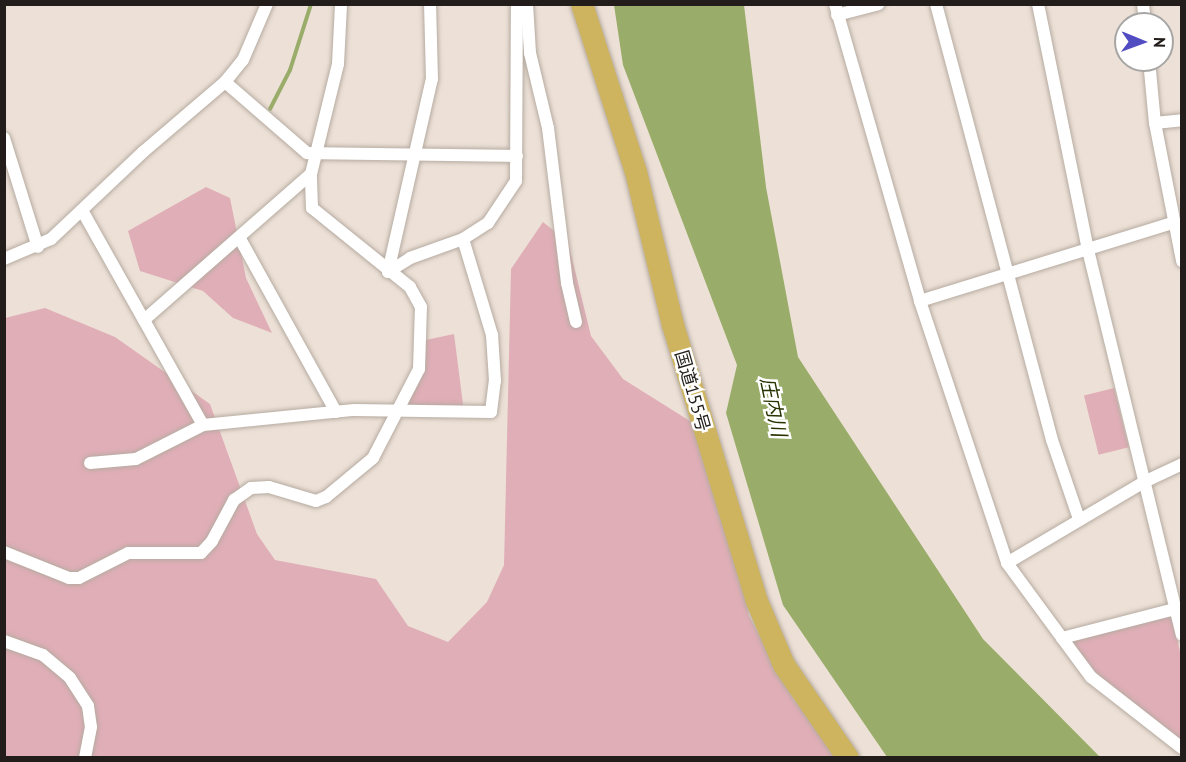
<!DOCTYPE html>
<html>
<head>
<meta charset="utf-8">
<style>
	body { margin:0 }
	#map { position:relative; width:1186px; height:762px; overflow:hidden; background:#ede1d7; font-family:"PT Sans","Noto Sans JP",sans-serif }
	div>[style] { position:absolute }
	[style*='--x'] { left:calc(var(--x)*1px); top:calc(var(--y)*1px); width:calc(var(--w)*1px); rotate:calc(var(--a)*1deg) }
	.green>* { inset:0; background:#e0aeb7; transform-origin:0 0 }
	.water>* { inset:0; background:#99ac69 }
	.stream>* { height:4px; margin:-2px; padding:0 2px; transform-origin:2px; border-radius:2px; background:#99ac69 }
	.roads { filter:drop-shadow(0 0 2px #b6aba1) drop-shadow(0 0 2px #b6aba1) }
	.street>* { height:12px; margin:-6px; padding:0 6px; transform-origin:6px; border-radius:6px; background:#fff }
	.highway>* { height:22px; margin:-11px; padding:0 11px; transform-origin:11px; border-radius:11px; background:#ceb45f }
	span { translate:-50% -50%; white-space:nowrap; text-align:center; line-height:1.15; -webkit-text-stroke:5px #fff; paint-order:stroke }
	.street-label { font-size:18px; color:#221d1a }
	.water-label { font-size:20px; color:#283300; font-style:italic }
	.frame { position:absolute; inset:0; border:6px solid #221d1a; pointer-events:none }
	.north { position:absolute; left:1114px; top:12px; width:60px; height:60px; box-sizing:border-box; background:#fff; border:2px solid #a7a5a3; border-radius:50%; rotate:91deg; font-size:16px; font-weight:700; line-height:24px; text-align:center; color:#221d1a }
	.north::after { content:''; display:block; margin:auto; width:21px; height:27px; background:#524cc3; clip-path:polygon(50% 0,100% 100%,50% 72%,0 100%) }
</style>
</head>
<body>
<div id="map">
	<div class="green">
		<div style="clip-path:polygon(206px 187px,230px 198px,246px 278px,272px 333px,233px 318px,203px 291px,140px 271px,128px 231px)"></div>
		<div style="clip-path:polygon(543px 222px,568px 242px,591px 336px,623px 379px,693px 423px,730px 525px,749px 616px,793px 699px,840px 757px,5px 758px,5px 318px,45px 308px,115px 337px,210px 404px,257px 534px,275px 560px,376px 579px,408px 626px,448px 642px,487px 602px,504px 565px,511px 269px)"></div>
		<div style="clip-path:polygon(454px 334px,464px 412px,400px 410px,419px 369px,421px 341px)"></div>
		<div style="left:1114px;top:388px;width:61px;height:31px;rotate:76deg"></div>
		<div style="clip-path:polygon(1167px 616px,1173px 620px,1181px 656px,1181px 741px,1096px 674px,1073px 645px,1075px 640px)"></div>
	</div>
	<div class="water">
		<div style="clip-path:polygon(614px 5px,744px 5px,766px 187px,798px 357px,983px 639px,1100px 757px,887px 757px,783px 605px,726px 413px,737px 365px,623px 65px)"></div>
	</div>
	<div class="stream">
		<div style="--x:270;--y:109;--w:44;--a:-62.9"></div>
		<div style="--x:290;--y:70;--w:69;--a:-72.3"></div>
	</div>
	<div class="roads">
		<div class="street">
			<div style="--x:527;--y:4;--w:49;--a:86.5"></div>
			<div style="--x:530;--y:53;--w:77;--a:76.5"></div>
			<div style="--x:548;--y:128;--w:156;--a:83"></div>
			<div style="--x:567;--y:283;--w:40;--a:77"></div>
			<div style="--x:835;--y:4;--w:309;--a:74"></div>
			<div style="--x:920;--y:301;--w:276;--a:71.6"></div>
			<div style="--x:1007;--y:563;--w:93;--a:53.7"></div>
			<div style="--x:1062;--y:638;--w:117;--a:-14.4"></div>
			<div style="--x:936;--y:4;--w:451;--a:75.1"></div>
			<div style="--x:1052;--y:440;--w:83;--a:71.1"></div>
			<div style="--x:1038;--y:4;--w:251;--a:78.5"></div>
			<div style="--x:1088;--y:250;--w:396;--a:76.3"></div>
			<div style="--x:1143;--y:4;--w:20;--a:84"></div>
			<div style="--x:837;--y:15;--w:43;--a:-14.7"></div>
			<div style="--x:1149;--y:60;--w:63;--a:84.6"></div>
			<div style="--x:1155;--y:123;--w:141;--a:78.9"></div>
			<div style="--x:225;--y:82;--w:108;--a:40.9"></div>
			<div style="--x:307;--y:153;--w:210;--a:0.8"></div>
			<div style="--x:1155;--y:123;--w:27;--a:-6"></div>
			<div style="--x:4;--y:138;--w:114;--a:72.7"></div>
			<div style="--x:83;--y:212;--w:244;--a:60.6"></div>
			<div style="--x:239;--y:237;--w:200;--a:61"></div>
			<div style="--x:4;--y:259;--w:51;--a:-23.1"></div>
			<div style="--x:51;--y:239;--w:127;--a:-43.4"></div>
			<div style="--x:143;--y:152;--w:108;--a:-40.5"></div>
			<div style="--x:225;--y:82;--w:28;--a:-51"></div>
			<div style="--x:243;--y:60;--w:61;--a:-66.8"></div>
			<div style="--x:388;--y:272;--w:26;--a:-32"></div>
			<div style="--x:410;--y:258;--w:56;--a:-19.7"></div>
			<div style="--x:463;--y:239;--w:30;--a:-33"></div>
			<div style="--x:488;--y:223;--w:50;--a:-56.3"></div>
			<div style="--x:516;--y:181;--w:177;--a:-89.7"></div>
			<div style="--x:388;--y:272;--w:198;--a:-77.2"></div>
			<div style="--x:432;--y:79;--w:75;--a:-91.5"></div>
			<div style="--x:920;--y:301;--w:264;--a:-17.2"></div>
			<div style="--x:144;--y:320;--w:222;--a:-41.2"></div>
			<div style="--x:311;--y:174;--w:113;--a:-76.2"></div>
			<div style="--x:338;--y:64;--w:60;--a:-87.1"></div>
			<div style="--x:90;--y:463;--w:46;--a:-5"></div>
			<div style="--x:136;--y:459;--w:75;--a:-26.9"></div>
			<div style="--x:203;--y:425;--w:152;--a:-5.7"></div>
			<div style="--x:354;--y:410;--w:137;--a:0.8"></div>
			<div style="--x:491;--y:412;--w:31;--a:-83"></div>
			<div style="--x:495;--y:381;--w:46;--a:-93.7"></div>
			<div style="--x:492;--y:335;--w:100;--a:-106.8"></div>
			<div style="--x:4;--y:552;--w:70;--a:21.8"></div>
			<div style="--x:69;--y:578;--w:10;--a:0"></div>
			<div style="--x:79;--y:578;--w:55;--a:-27"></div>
			<div style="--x:128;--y:553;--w:73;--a:0"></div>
			<div style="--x:201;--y:553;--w:16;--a:-47"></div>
			<div style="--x:212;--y:541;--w:47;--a:-61.8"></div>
			<div style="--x:234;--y:500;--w:21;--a:-35"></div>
			<div style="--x:251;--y:488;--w:18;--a:-3"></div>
			<div style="--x:269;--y:487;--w:49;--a:16.6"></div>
			<div style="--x:316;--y:501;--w:11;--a:-22"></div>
			<div style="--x:326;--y:497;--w:61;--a:-39.7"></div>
			<div style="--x:373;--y:458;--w:100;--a:-62.7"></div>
			<div style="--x:419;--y:369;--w:62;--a:-88.2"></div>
			<div style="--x:421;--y:307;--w:23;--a:-119"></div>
			<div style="--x:410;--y:287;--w:126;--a:-141.1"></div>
			<div style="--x:312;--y:208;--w:34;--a:-92"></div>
			<div style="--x:1007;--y:563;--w:159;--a:-30.6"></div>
			<div style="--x:1144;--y:482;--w:42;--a:-25.3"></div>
			<div style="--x:1062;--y:638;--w:49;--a:53.4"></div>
			<div style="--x:1091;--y:677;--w:115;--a:38"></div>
			<div style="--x:4;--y:641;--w:41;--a:19.7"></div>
			<div style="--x:43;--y:655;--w:35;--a:40"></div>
			<div style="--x:70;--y:678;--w:33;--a:57"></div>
			<div style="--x:88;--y:706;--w:21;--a:82"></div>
			<div style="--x:91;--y:727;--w:32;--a:101"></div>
		</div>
		<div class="highway">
			<div style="--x:582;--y:4;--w:176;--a:72.2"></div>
			<div style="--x:636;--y:172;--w:157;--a:76.4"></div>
			<div style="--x:673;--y:325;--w:286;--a:73.1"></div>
			<div style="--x:756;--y:599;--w:72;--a:67"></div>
			<div style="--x:784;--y:665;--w:113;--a:55.5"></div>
		</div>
	</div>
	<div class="street-label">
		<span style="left:692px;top:391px;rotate:74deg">国道155号</span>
	</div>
	<div class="water-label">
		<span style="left:773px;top:407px;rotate:78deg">庄内川</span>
	</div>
	<div class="frame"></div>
	<div class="north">N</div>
</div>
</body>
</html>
